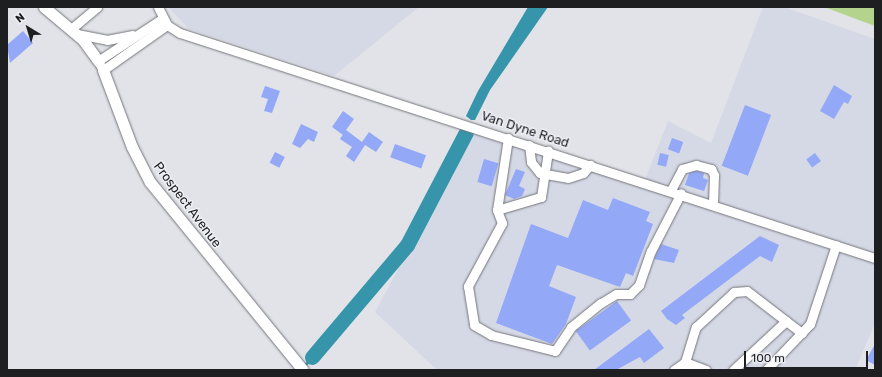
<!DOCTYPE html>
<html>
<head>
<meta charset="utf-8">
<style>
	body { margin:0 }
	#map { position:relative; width:882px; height:377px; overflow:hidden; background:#e1e3e8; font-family:Rubik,sans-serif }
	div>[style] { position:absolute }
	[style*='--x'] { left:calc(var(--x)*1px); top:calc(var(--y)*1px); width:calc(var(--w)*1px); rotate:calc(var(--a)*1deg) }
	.built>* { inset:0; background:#d5d9e6 }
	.green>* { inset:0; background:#b4d48e }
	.water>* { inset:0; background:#3695ab }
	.stream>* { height:2.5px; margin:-1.25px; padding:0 1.25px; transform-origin:1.25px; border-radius:1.25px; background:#3695ab }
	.river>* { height:15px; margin:-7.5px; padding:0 7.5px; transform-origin:7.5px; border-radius:7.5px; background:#3695ab }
	.building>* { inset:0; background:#93a8f7; transform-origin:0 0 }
	.roads { filter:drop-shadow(0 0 1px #74757a) drop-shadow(0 0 1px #74757a) }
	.minor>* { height:9px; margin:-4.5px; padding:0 4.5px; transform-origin:4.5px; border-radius:4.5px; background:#fff }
	.major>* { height:11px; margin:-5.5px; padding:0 5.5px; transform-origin:5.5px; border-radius:5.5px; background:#fff }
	span { translate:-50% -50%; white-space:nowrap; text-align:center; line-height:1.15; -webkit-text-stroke:3px #eef0f5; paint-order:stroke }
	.street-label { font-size:13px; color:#1e1f21 }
	.frame { position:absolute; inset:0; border:8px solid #1e1f21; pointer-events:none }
	.north { position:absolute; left:8px; top:8px; width:40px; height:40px; -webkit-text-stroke:3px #eef0f5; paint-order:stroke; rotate:322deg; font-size:11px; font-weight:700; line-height:16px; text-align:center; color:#1e1f21 }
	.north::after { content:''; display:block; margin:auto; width:14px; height:18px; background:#1e1f21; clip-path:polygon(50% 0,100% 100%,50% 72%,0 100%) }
	.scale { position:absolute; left:744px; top:351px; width:124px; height:18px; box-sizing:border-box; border:2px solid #1e1f21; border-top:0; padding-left:5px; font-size:12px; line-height:14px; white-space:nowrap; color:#1e1f21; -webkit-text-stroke:3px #eef0f5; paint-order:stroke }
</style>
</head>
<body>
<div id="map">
	<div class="built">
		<div style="clip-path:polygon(168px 7px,419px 7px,334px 76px,189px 29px)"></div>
		<div style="clip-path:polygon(763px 7px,784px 7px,875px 39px,875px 323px,855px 370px,437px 370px,375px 312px,475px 128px,644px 182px,668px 121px,711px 143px)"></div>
	</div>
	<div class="green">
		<div style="clip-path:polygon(824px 7px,875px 7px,875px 26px)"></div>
	</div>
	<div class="water">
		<div style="clip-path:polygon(528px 7px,548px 7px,490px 90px,475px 120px,471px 120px,466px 116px,478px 91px)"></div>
	</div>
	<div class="stream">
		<div style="--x:303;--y:367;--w:13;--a:-48"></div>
	</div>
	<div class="river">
		<div style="--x:312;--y:357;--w:147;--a:-49.7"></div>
		<div style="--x:407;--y:245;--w:127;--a:-62.4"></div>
	</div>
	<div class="building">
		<div style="clip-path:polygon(23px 31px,33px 43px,10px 63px,7px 45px)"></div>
		<div style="clip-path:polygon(834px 85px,852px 96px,848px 104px,844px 102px,834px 119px,820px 111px)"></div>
		<div style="clip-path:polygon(265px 86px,280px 91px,272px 113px,264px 111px,268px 99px,261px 97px)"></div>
		<div style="left:745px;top:105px;width:28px;height:65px;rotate:21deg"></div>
		<div style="clip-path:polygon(343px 111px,354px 119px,346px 130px,362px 142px,369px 132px,383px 142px,376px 152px,365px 145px,354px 162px,346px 156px,352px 147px,340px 139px,345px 131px,343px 135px,332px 127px)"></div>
		<div style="clip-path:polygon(301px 124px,318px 132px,314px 142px,308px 139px,300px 148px,292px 144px)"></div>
		<div style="left:672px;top:138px;width:12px;height:12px;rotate:20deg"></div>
		<div style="left:395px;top:144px;width:33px;height:14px;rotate:20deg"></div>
		<div style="left:275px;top:152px;width:11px;height:12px;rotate:27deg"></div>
		<div style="left:660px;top:153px;width:9px;height:12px;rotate:13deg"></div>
		<div style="left:815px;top:153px;width:10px;height:11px;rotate:53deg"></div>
		<div style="left:484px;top:159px;width:15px;height:24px;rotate:16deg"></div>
		<div style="clip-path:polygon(516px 169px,525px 172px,519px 186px,525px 189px,522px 196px,514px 199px,505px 195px)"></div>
		<div style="clip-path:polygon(696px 171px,704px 173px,703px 178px,708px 180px,704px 191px,685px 185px,689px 173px)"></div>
		<div style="clip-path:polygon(613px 198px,650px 212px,646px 221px,653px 224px,633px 276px,626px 273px,620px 287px,557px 265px,549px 286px,576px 297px,566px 324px,552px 344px,496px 323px,531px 224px,568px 238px,583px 200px,608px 210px)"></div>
		<div style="clip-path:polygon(760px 236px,779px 245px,772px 262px,760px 256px,682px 315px,685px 318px,676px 325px,667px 319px,661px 311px)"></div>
		<div style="clip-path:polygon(661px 244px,679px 250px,674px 263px,654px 259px)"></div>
		<div style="left:617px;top:301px;width:24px;height:51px;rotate:54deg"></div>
		<div style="clip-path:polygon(649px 329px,664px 348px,644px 363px,640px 357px,616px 370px,594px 370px)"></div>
		<div style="clip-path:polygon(875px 344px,875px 365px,866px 360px)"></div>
	</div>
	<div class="roads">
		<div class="minor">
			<div style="--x:158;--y:7;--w:20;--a:63"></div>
			<div style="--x:167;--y:25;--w:15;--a:32"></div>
			<div style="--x:180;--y:33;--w:731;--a:17.94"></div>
			<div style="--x:163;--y:18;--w:78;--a:146.5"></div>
			<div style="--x:98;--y:61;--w:10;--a:61"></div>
			<div style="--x:103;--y:70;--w:78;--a:-35.1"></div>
			<div style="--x:71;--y:29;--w:34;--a:-40"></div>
			<div style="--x:77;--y:34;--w:31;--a:11"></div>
			<div style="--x:107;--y:40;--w:26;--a:-11"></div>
			<div style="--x:508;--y:138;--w:73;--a:98.7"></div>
			<div style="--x:497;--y:210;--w:46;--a:-16.5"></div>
			<div style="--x:541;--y:197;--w:47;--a:-81.3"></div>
			<div style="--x:529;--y:145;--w:17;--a:83"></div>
			<div style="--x:531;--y:162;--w:14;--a:51"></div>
			<div style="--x:540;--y:173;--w:28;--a:10"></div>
			<div style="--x:568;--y:178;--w:16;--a:-18"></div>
			<div style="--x:583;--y:173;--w:11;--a:-49"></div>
			<div style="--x:671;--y:190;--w:24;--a:-62"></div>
			<div style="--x:682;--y:169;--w:15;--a:-16"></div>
			<div style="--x:696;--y:165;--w:16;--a:15"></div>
			<div style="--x:711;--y:169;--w:7;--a:63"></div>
			<div style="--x:714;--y:175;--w:29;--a:92"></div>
			<div style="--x:497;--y:210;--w:14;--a:69"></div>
			<div style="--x:502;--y:223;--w:72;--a:118.4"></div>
			<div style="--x:468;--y:286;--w:39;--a:81"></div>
			<div style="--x:474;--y:325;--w:20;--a:30"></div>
			<div style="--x:491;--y:335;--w:66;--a:14"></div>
			<div style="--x:555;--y:351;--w:29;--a:-56"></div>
			<div style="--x:571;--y:327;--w:38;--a:-39"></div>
			<div style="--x:601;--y:303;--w:17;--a:-31"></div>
			<div style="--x:616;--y:294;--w:14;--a:0"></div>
			<div style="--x:630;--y:294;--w:13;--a:-45"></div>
			<div style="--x:639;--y:285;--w:36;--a:-71"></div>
			<div style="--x:651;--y:251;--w:65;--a:-62.7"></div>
			<div style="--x:674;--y:370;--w:14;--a:-36"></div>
			<div style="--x:685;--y:362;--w:5;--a:53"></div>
			<div style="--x:706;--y:370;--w:22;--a:-159"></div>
			<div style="--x:685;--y:362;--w:37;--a:-73"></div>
			<div style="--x:696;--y:327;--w:52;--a:-42.6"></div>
			<div style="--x:734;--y:292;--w:13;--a:-4"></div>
			<div style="--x:747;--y:291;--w:49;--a:37.6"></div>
			<div style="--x:733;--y:370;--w:72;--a:-42.8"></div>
			<div style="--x:786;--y:321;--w:20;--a:37"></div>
			<div style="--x:766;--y:370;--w:64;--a:-46.3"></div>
			<div style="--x:810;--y:324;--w:83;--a:-71.8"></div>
		</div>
		<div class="major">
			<div style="--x:44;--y:7;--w:51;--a:40.2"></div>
			<div style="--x:83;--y:40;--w:26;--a:54"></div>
			<div style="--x:103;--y:70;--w:82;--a:69.4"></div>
			<div style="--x:132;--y:147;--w:39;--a:63"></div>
			<div style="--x:150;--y:182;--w:242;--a:50.9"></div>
		</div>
	</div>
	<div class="street-label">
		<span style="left:525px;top:130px;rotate:18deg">Van Dyne Road</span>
		<span style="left:187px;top:205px;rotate:53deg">Prospect Avenue</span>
	</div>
	<div class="frame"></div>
	<div class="north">N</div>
	<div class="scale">100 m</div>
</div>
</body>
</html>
